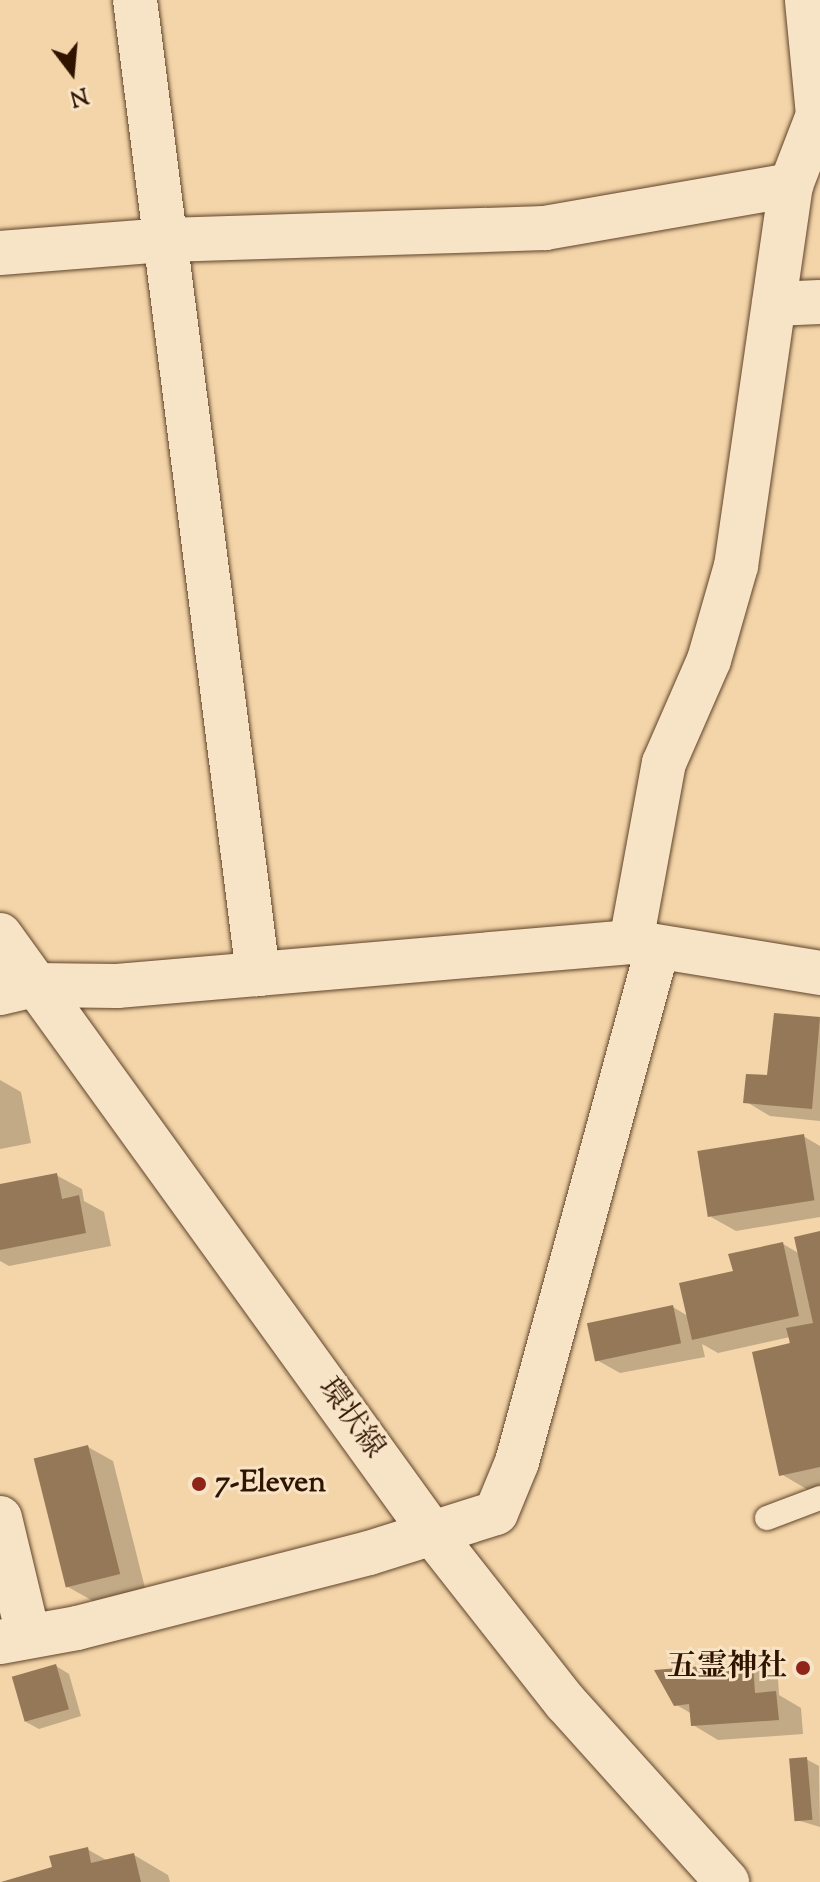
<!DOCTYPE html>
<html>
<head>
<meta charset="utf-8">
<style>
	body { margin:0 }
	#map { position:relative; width:820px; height:1882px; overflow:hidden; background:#f3d5a9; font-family:"Sorts Mill Goudy","Noto Serif JP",serif }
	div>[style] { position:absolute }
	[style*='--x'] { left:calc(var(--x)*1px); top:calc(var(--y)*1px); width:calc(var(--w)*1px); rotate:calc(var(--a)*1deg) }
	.shadow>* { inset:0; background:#0003 }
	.building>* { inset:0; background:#957858; transform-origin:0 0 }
	.roads { filter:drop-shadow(0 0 2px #61442a) drop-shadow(0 0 2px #61442a) }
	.service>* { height:24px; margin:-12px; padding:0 12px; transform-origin:12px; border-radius:12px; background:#f7e4c7 }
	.minor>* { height:44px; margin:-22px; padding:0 22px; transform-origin:22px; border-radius:22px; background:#f7e4c7 }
	.tertiary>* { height:44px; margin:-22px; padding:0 22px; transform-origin:22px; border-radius:22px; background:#f7e4c7 }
	.dots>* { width:22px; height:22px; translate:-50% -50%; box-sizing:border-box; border:4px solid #f7e4c7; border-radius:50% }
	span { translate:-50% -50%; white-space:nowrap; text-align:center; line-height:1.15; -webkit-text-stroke:6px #f7e4c7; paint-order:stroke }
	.street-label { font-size:30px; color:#301400 }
	.poi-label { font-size:30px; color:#301400; font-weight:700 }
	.left { translate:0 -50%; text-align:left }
	.right { translate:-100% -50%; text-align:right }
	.north { position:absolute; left:32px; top:32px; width:80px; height:80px; -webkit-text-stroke:6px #f7e4c7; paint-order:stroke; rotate:164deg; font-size:22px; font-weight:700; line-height:32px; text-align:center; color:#301400 }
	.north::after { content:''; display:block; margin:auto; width:28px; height:36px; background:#301400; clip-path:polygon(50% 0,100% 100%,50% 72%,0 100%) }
</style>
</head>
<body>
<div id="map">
	<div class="shadow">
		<div style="clip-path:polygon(776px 1015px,820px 1019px,820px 1121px,770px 1116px,745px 1101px,769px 1077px)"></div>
		<div style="clip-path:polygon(0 1080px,21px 1092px,31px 1143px,0 1149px)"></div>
		<div style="clip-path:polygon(803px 1136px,820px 1146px,820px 1217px,736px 1231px,711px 1217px)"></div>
		<div style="clip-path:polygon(56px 1175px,82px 1189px,84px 1201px,104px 1212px,111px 1246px,9px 1266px,0 1261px,0 1186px)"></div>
		<div style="clip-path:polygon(820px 1233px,820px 1493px,815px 1494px,781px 1474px,790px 1337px,718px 1353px,702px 1344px,705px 1357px,620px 1373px,595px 1359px,673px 1307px,688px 1316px,735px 1273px,783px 1244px,800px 1254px)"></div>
		<div style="clip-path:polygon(88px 1447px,113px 1461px,145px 1588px,93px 1601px,68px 1587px)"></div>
		<div style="clip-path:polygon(753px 1664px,778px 1679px,779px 1695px,801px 1708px,803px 1734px,718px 1740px,693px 1725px,692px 1714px,675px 1704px)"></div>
		<div style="clip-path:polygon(56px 1666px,69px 1674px,81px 1716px,39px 1729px,26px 1722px)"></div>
		<div style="clip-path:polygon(806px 1759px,819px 1766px,820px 1827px,797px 1820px)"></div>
		<div style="clip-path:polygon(87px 1849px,108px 1861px,134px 1855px,168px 1875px,170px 1882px,3px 1882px,54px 1868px)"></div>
	</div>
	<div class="building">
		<div style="clip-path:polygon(774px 1013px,820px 1017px,812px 1109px,743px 1103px,746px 1074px,767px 1075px)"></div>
		<div style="left:804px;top:1134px;width:67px;height:108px;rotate:81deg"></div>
		<div style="clip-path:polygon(57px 1173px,62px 1199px,79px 1195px,86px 1233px,0 1250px,0 1184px)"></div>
		<div style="clip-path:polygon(820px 1231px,820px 1467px,779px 1476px,752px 1352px,790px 1343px,786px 1328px,813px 1323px,794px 1237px)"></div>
		<div style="clip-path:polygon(783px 1242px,799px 1316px,692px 1340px,679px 1283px,733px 1271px,728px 1254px)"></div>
		<div style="left:673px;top:1305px;width:39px;height:88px;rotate:78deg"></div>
		<div style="left:88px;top:1445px;width:133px;height:56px;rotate:76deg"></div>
		<div style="clip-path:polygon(753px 1662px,755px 1693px,776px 1691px,779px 1720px,691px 1726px,689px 1704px,674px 1706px,654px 1670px)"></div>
		<div style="left:56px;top:1664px;width:47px;height:46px;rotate:74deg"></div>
		<div style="left:807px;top:1757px;width:63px;height:18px;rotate:85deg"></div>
		<div style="clip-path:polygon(88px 1847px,91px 1863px,134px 1853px,141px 1882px,1px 1882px,52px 1867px,49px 1856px)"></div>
	</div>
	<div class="roads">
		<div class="service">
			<div style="--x:767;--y:1518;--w:57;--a:-20.7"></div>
		</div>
		<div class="minor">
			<div style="--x:135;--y:0;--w:982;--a:82.8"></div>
			<div style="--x:0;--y:253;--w:167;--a:-4.5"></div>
			<div style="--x:166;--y:240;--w:379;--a:-1.8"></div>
			<div style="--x:545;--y:228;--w:250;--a:-9.9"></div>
			<div style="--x:774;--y:304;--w:46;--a:-2.5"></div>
			<div style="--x:631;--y:942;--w:182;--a:-79.6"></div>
			<div style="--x:664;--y:763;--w:112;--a:-66.4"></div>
			<div style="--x:709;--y:660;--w:98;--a:-74"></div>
			<div style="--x:736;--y:566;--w:385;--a:-81.8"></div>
			<div style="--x:791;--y:185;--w:75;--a:-68.9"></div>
			<div style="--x:818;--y:115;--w:116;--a:-95.5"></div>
			<div style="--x:0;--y:993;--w:37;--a:-13"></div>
			<div style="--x:36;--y:985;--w:81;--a:0.7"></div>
			<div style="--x:117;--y:986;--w:516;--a:-4.89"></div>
			<div style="--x:631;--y:942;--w:192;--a:9.3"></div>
			<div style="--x:0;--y:1518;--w:120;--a:76.5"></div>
			<div style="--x:0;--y:1642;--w:78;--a:-10.3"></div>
			<div style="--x:77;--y:1628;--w:301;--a:-14.4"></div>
			<div style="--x:369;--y:1553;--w:133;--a:-17.5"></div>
			<div style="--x:496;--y:1513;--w:55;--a:-67.6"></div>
			<div style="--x:517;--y:1462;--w:531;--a:-74.71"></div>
		</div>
		<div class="tertiary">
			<div style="--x:0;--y:935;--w:738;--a:54.16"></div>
			<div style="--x:432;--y:1533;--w:216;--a:51.8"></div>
			<div style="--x:566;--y:1703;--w:241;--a:48"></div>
		</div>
	</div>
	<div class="dots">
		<div style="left:199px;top:1484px;background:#8f2418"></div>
		<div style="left:803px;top:1668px;background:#8f2418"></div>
	</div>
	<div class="street-label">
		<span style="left:350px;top:1419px;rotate:54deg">環状線</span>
	</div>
	<div class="poi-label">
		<span class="left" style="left:215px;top:1484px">7-Eleven</span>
		<span class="right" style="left:787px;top:1668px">五霊神社</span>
	</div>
	<div class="north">N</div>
</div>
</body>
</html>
